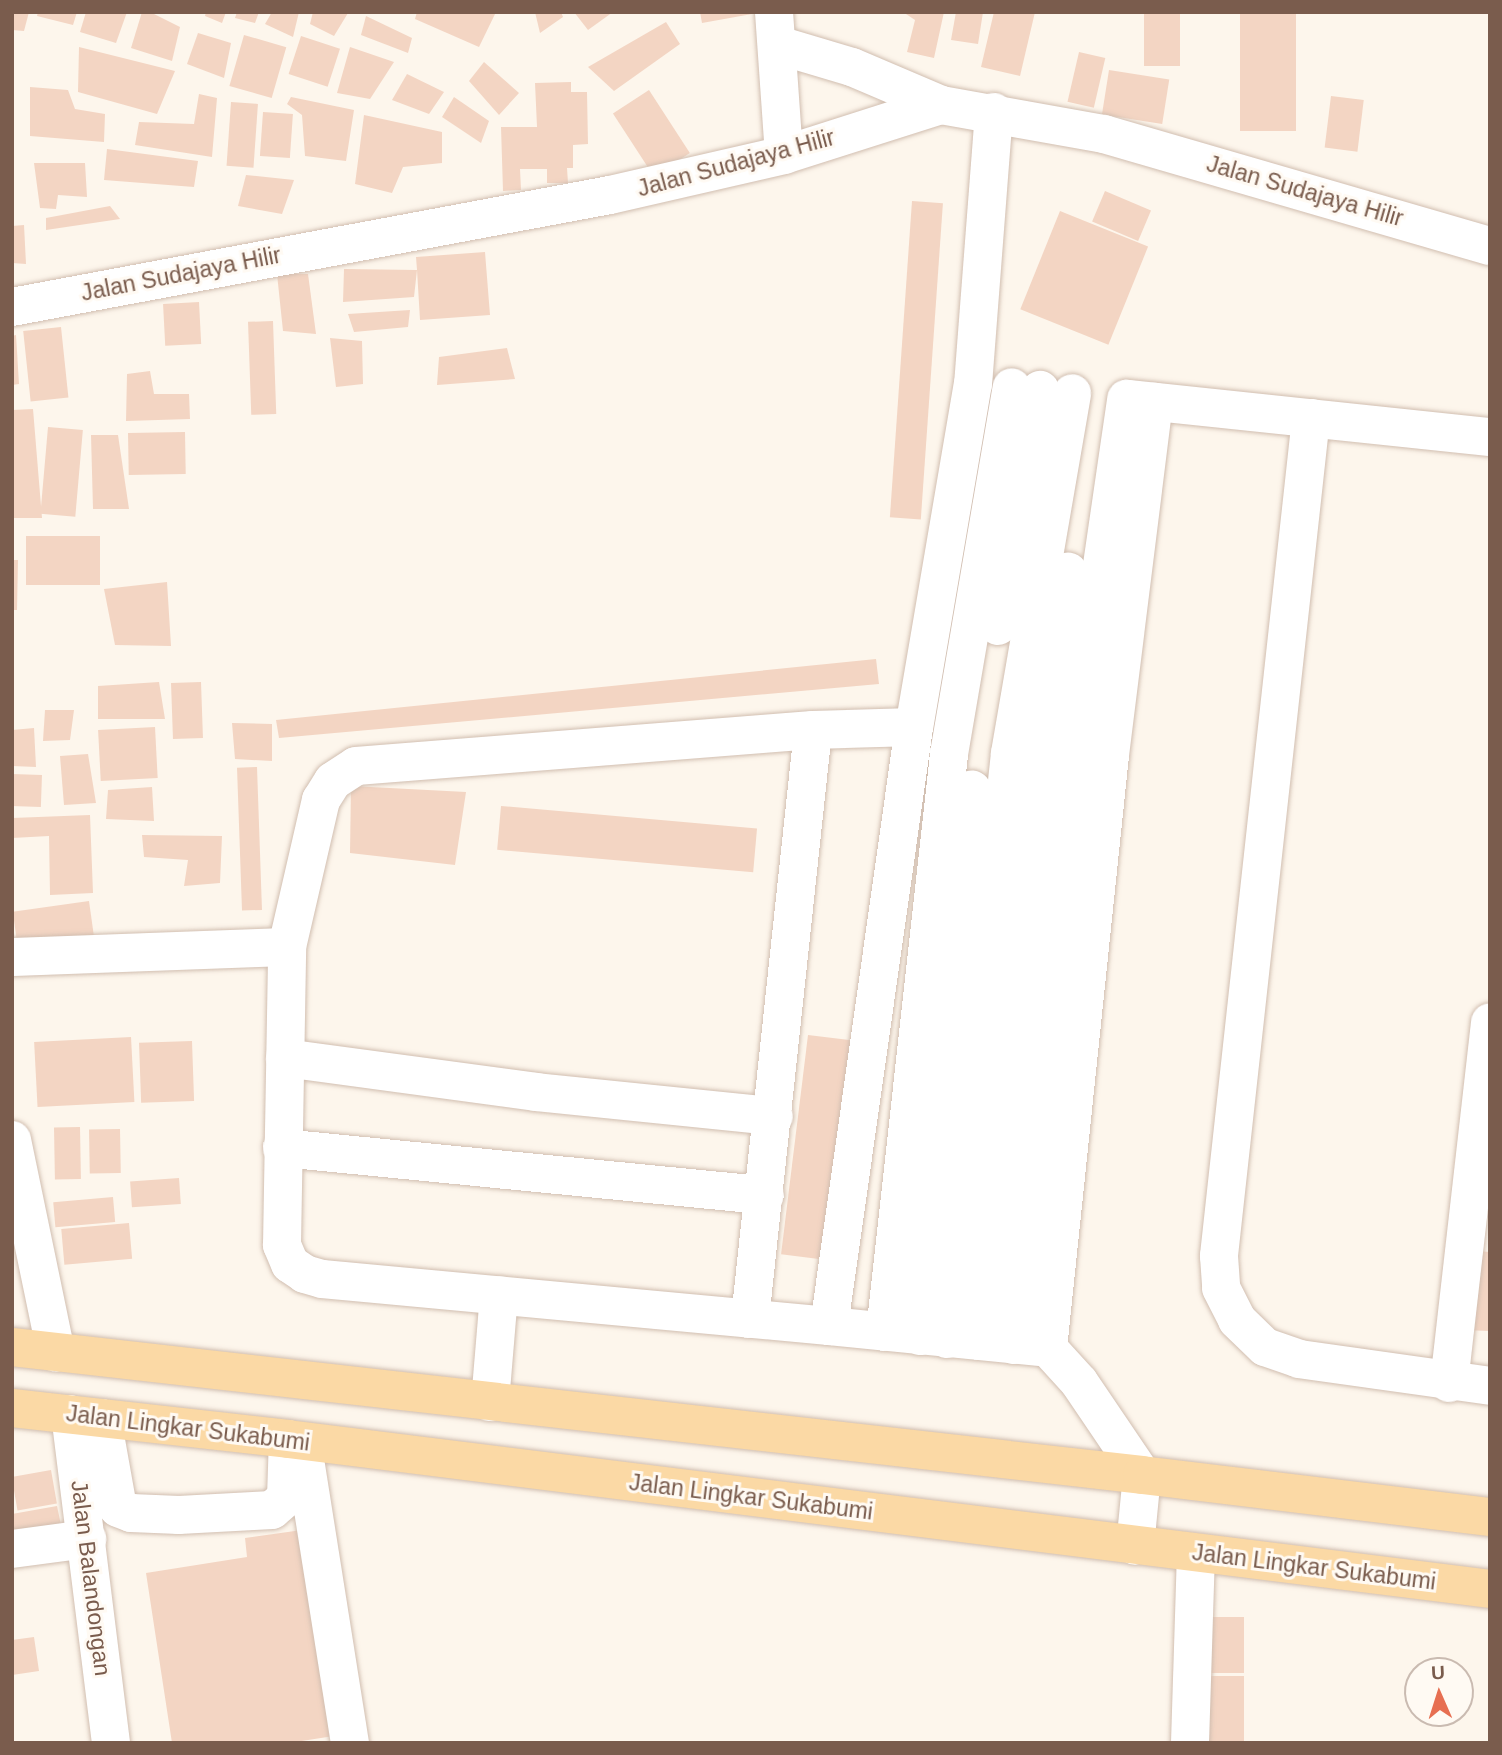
<!DOCTYPE html>
<html>
<head>
<meta charset="utf-8">
<style>
	body { margin:0 }
	#map { position:relative; width:1502px; height:1755px; overflow:hidden; background:#fdf6ec; font-family:Arial,sans-serif }
	div>[style] { position:absolute }
	[style*='--x'] { left:calc(var(--x)*1px); top:calc(var(--y)*1px); width:calc(var(--w)*1px); rotate:calc(var(--a)*1deg) }
	.building>* { inset:0; background:#f3d5c3; transform-origin:0 0 }
	.roads { filter:drop-shadow(0 0 2px #d1beb0) drop-shadow(0 0 2px #d1beb0) }
	.minor>* { height:38px; margin:-19px; padding:0 19px; transform-origin:19px; border-radius:19px; background:#fff }
	.major>* { height:38px; margin:-19px; padding:0 19px; transform-origin:19px; border-radius:19px; background:#fbd9a5 }
	span { translate:-50% -50%; white-space:nowrap; text-align:center; line-height:1.15; -webkit-text-stroke:6px #fffaf3; paint-order:stroke }
	.street-label { font-size:23px; color:#7a5c4d }
	.frame { position:absolute; inset:0; border:14px solid #7a5c4d; pointer-events:none }
	.north { position:absolute; left:1404px; top:1657px; width:70px; height:70px; box-sizing:border-box; background:#fffaf3; border:2px solid #cabbb1; border-radius:50%; rotate:357deg; font-size:19px; font-weight:700; line-height:28px; text-align:center; color:#7a5c4d }
	.north::after { content:''; display:block; margin:auto; width:24px; height:32px; background:#e76f51; clip-path:polygon(50% 0,100% 100%,50% 72%,0 100%) }
</style>
</head>
<body>
<div id="map">
	<div class="building">
		<div style="clip-path:polygon(12px 12px,29px 12px,24px 31px,12px 30px)"></div>
		<div style="clip-path:polygon(38px 12px,77px 12px,73px 25px,37px 16px)"></div>
		<div style="clip-path:polygon(86px 12px,127px 12px,116px 43px,80px 32px)"></div>
		<div style="clip-path:polygon(142px 12px,150px 12px,180px 27px,172px 61px,131px 48px)"></div>
		<div style="clip-path:polygon(206px 12px,226px 12px,222px 23px,205px 16px)"></div>
		<div style="clip-path:polygon(237px 12px,259px 12px,255px 23px,235px 18px)"></div>
		<div style="clip-path:polygon(272px 12px,299px 12px,293px 37px,265px 24px)"></div>
		<div style="clip-path:polygon(313px 12px,345px 12px,348px 13px,334px 36px,310px 24px)"></div>
		<div style="clip-path:polygon(417px 12px,496px 12px,479px 47px,415px 19px)"></div>
		<div style="clip-path:polygon(535px 12px,561px 12px,563px 17px,540px 33px)"></div>
		<div style="clip-path:polygon(574px 12px,613px 12px,588px 30px)"></div>
		<div style="clip-path:polygon(700px 12px,751px 12px,752px 14px,702px 23px)"></div>
		<div style="clip-path:polygon(903px 12px,944px 12px,934px 58px,907px 52px,915px 20px)"></div>
		<div style="clip-path:polygon(956px 12px,983px 12px,978px 44px,951px 40px)"></div>
		<div style="clip-path:polygon(994px 12px,1035px 12px,1020px 76px,981px 67px)"></div>
		<div style="left:1144px;top:12px;width:36px;height:54px"></div>
		<div style="left:1240px;top:12px;width:56px;height:119px"></div>
		<div style="clip-path:polygon(366px 16px,412px 38px,408px 53px,361px 35px)"></div>
		<div style="clip-path:polygon(666px 22px,680px 44px,614px 91px,588px 67px)"></div>
		<div style="clip-path:polygon(198px 33px,231px 43px,224px 78px,187px 64px)"></div>
		<div style="left:244px;top:35px;width:44px;height:53px;rotate:16deg"></div>
		<div style="left:301px;top:36px;width:41px;height:40px;rotate:18deg"></div>
		<div style="clip-path:polygon(79px 47px,175px 71px,157px 114px,78px 92px)"></div>
		<div style="clip-path:polygon(350px 47px,394px 62px,370px 99px,337px 93px)"></div>
		<div style="left:1079px;top:52px;width:27px;height:51px;rotate:13deg"></div>
		<div style="clip-path:polygon(484px 62px,519px 93px,499px 115px,469px 81px)"></div>
		<div style="left:1109px;top:70px;width:61px;height:45px;rotate:9deg"></div>
		<div style="clip-path:polygon(407px 74px,444px 92px,429px 114px,392px 100px)"></div>
		<div style="clip-path:polygon(571px 82px,571px 92px,587px 92px,588px 144px,573px 145px,573px 168px,567px 168px,568px 183px,547px 183px,547px 169px,520px 169px,521px 190px,503px 191px,501px 127px,537px 127px,535px 83px)"></div>
		<div style="clip-path:polygon(30px 87px,68px 90px,75px 109px,105px 114px,104px 142px,30px 136px)"></div>
		<div style="left:649px;top:90px;width:75px;height:43px;rotate:57deg"></div>
		<div style="clip-path:polygon(199px 94px,217px 98px,212px 157px,135px 145px,139px 122px,194px 124px)"></div>
		<div style="left:1331px;top:96px;width:33px;height:52px;rotate:7deg"></div>
		<div style="clip-path:polygon(291px 97px,354px 110px,346px 161px,305px 156px,302px 115px,287px 104px)"></div>
		<div style="clip-path:polygon(454px 97px,489px 121px,481px 143px,442px 117px)"></div>
		<div style="left:231px;top:102px;width:27px;height:64px;rotate:4deg"></div>
		<div style="left:263px;top:112px;width:30px;height:44px;rotate:4deg"></div>
		<div style="clip-path:polygon(364px 115px,442px 132px,442px 163px,403px 167px,392px 193px,355px 184px)"></div>
		<div style="clip-path:polygon(107px 149px,198px 161px,194px 187px,104px 180px)"></div>
		<div style="clip-path:polygon(34px 163px,85px 163px,87px 197px,58px 195px,56px 209px,40px 208px)"></div>
		<div style="clip-path:polygon(246px 175px,294px 180px,282px 214px,238px 206px)"></div>
		<div style="left:1105px;top:191px;width:50px;height:33px;rotate:23deg"></div>
		<div style="left:912px;top:201px;width:31px;height:317px;rotate:4deg"></div>
		<div style="clip-path:polygon(110px 206px,120px 219px,46px 230px,46px 218px)"></div>
		<div style="left:1060px;top:211px;width:95px;height:106px;rotate:22deg"></div>
		<div style="clip-path:polygon(24px 225px,26px 264px,12px 263px,12px 226px)"></div>
		<div style="clip-path:polygon(485px 252px,490px 315px,420px 320px,417px 270px,414px 297px,343px 302px,344px 269px,417px 270px,416px 257px)"></div>
		<div style="clip-path:polygon(277px 274px,308px 274px,316px 334px,283px 331px)"></div>
		<div style="left:199px;top:302px;width:42px;height:36px;rotate:87deg"></div>
		<div style="clip-path:polygon(410px 310px,408px 327px,354px 332px,348px 314px)"></div>
		<div style="left:273px;top:321px;width:93px;height:25px;rotate:88deg"></div>
		<div style="left:61px;top:327px;width:71px;height:38px;rotate:84deg"></div>
		<div style="clip-path:polygon(16px 335px,19px 384px,12px 385px,12px 336px)"></div>
		<div style="clip-path:polygon(330px 338px,362px 341px,363px 384px,336px 387px)"></div>
		<div style="clip-path:polygon(507px 348px,515px 379px,437px 385px,439px 357px)"></div>
		<div style="clip-path:polygon(150px 371px,154px 394px,189px 394px,190px 419px,126px 421px,127px 374px)"></div>
		<div style="clip-path:polygon(33px 409px,42px 518px,12px 518px,12px 410px)"></div>
		<div style="left:48px;top:427px;width:35px;height:87px;rotate:5deg"></div>
		<div style="left:185px;top:432px;width:42px;height:57px;rotate:89deg"></div>
		<div style="clip-path:polygon(91px 435px,118px 435px,129px 509px,93px 509px)"></div>
		<div style="left:100px;top:536px;width:49px;height:74px;rotate:90deg"></div>
		<div style="clip-path:polygon(12px 560px,18px 560px,17px 610px,12px 610px)"></div>
		<div style="clip-path:polygon(167px 582px,171px 646px,115px 645px,104px 589px)"></div>
		<div style="clip-path:polygon(876px 659px,879px 684px,279px 738px,276px 720px)"></div>
		<div style="clip-path:polygon(159px 682px,165px 719px,98px 719px,98px 686px)"></div>
		<div style="left:201px;top:682px;width:56px;height:30px;rotate:88deg"></div>
		<div style="clip-path:polygon(45px 710px,74px 710px,70px 740px,43px 741px)"></div>
		<div style="clip-path:polygon(232px 723px,272px 724px,272px 761px,235px 759px)"></div>
		<div style="left:155px;top:727px;width:51px;height:57px;rotate:87deg"></div>
		<div style="clip-path:polygon(34px 728px,36px 767px,12px 766px,12px 730px)"></div>
		<div style="clip-path:polygon(88px 754px,96px 803px,64px 805px,60px 756px)"></div>
		<div style="left:257px;top:767px;width:143px;height:20px;rotate:88deg"></div>
		<div style="left:12px;top:774px;width:30px;height:32px;rotate:2deg"></div>
		<div style="clip-path:polygon(351px 786px,466px 792px,455px 865px,350px 853px)"></div>
		<div style="clip-path:polygon(152px 787px,154px 821px,106px 819px,108px 790px)"></div>
		<div style="left:501px;top:806px;width:257px;height:44px;rotate:5deg"></div>
		<div style="clip-path:polygon(90px 815px,93px 893px,50px 895px,49px 836px,12px 838px,12px 818px)"></div>
		<div style="clip-path:polygon(142px 835px,222px 836px,220px 883px,184px 886px,188px 860px,144px 857px)"></div>
		<div style="left:89px;top:901px;width:36px;height:77px;rotate:82deg"></div>
		<div style="left:808px;top:1035px;width:52px;height:221px;rotate:7deg"></div>
		<div style="left:131px;top:1037px;width:65px;height:97px;rotate:87deg"></div>
		<div style="left:192px;top:1041px;width:60px;height:53px;rotate:88deg"></div>
		<div style="left:80px;top:1127px;width:52px;height:26px;rotate:89deg"></div>
		<div style="left:120px;top:1129px;width:44px;height:31px;rotate:89deg"></div>
		<div style="left:179px;top:1178px;width:26px;height:49px;rotate:86deg"></div>
		<div style="left:113px;top:1197px;width:25px;height:60px;rotate:85deg"></div>
		<div style="left:129px;top:1223px;width:36px;height:68px;rotate:85deg"></div>
		<div style="clip-path:polygon(1466px 1250px,1490px 1252px,1490px 1331px,1462px 1330px)"></div>
		<div style="left:51px;top:1470px;width:34px;height:40px;rotate:80deg"></div>
		<div style="clip-path:polygon(57px 1506px,62px 1530px,12px 1537px,12px 1514px)"></div>
		<div style="clip-path:polygon(309px 1529px,340px 1735px,289px 1743px,172px 1743px,146px 1573px,247px 1557px,245px 1538px)"></div>
		<div style="left:1203px;top:1617px;width:41px;height:56px"></div>
		<div style="clip-path:polygon(34px 1637px,39px 1671px,12px 1675px,12px 1640px)"></div>
		<div style="left:1244px;top:1676px;width:67px;height:44px;rotate:90deg"></div>
	</div>
	<div class="roads">
		<div class="minor">
			<div style="--x:774;--y:12;--w:143;--a:86"></div>
			<div style="--x:778;--y:45;--w:77;--a:16.6"></div>
			<div style="--x:852;--y:67;--w:97;--a:23.1"></div>
			<div style="--x:994;--y:112;--w:272;--a:94.4"></div>
			<div style="--x:973;--y:383;--w:349;--a:99.7"></div>
			<div style="--x:914;--y:727;--w:605;--a:98.08"></div>
			<div style="--x:829;--y:1326;--w:220;--a:5.7"></div>
			<div style="--x:1048;--y:1348;--w:46;--a:47.6"></div>
			<div style="--x:1079;--y:1382;--w:112;--a:55.9"></div>
			<div style="--x:1142;--y:1475;--w:71;--a:95.6"></div>
			<div style="--x:12;--y:307;--w:608;--a:-10.61"></div>
			<div style="--x:610;--y:195;--w:179;--a:-12.9"></div>
			<div style="--x:784;--y:155;--w:165;--a:-17.7"></div>
			<div style="--x:941;--y:105;--w:166;--a:10.1"></div>
			<div style="--x:1104;--y:134;--w:402;--a:16.2"></div>
			<div style="--x:1128;--y:399;--w:364;--a:6"></div>
			<div style="--x:1311;--y:418;--w:843;--a:96.27"></div>
			<div style="--x:1219;--y:1256;--w:32;--a:86"></div>
			<div style="--x:1221;--y:1288;--w:36;--a:63"></div>
			<div style="--x:1237;--y:1320;--w:39;--a:44"></div>
			<div style="--x:1265;--y:1347;--w:36;--a:19"></div>
			<div style="--x:1299;--y:1359;--w:193;--a:8"></div>
			<div style="--x:998;--y:626;--w:240;--a:-79.9"></div>
			<div style="--x:12;--y:957;--w:275;--a:-2.1"></div>
			<div style="--x:285;--y:1058;--w:253;--a:7.7"></div>
			<div style="--x:536;--y:1092;--w:239;--a:5.8"></div>
			<div style="--x:12;--y:1140;--w:217;--a:78.3"></div>
			<div style="--x:282;--y:1148;--w:485;--a:5.6"></div>
			<div style="--x:750;--y:1319;--w:592;--a:-83.89"></div>
			<div style="--x:829;--y:1326;--w:509;--a:-174.7"></div>
			<div style="--x:322;--y:1279;--w:18;--a:-164"></div>
			<div style="--x:305;--y:1274;--w:18;--a:-146"></div>
			<div style="--x:290;--y:1264;--w:21;--a:-113"></div>
			<div style="--x:282;--y:1245;--w:298;--a:-89"></div>
			<div style="--x:287;--y:947;--w:151;--a:-77"></div>
			<div style="--x:321;--y:800;--w:22;--a:-58"></div>
			<div style="--x:333;--y:781;--w:27;--a:-33"></div>
			<div style="--x:356;--y:766;--w:458;--a:-4.5"></div>
			<div style="--x:813;--y:730;--w:101;--a:-1.7"></div>
			<div style="--x:885;--y:1332;--w:582;--a:-83.68"></div>
			<div style="--x:949;--y:754;--w:372;--a:-80.3"></div>
			<div style="--x:920;--y:1336;--w:549;--a:-84.57"></div>
			<div style="--x:947;--y:1339;--w:589;--a:-83.86"></div>
			<div style="--x:1010;--y:753;--w:365;--a:-80.2"></div>
			<div style="--x:980;--y:1341;--w:587;--a:-84.33"></div>
			<div style="--x:1038;--y:757;--w:188;--a:-80.8"></div>
			<div style="--x:1014;--y:1345;--w:598;--a:-84.15"></div>
			<div style="--x:1075;--y:750;--w:355;--a:-81.7"></div>
			<div style="--x:1048;--y:1348;--w:596;--a:-84.03"></div>
			<div style="--x:1110;--y:755;--w:356;--a:-82.9"></div>
			<div style="--x:1449;--y:1383;--w:363;--a:-83.5"></div>
			<div style="--x:490;--y:1402;--w:107;--a:-85.2"></div>
			<div style="--x:70;--y:1414;--w:332;--a:82.9"></div>
			<div style="--x:102;--y:1418;--w:91;--a:79.9"></div>
			<div style="--x:118;--y:1508;--w:14;--a:21"></div>
			<div style="--x:131;--y:1513;--w:48;--a:2.4"></div>
			<div style="--x:179;--y:1515;--w:93;--a:-3.1"></div>
			<div style="--x:272;--y:1510;--w:18;--a:-41"></div>
			<div style="--x:286;--y:1498;--w:59;--a:-88.1"></div>
			<div style="--x:304;--y:1453;--w:294;--a:81"></div>
			<div style="--x:12;--y:1549;--w:76;--a:-7.6"></div>
			<div style="--x:1190;--y:1743;--w:190;--a:-88.2"></div>
		</div>
		<div class="major">
			<div style="--x:12;--y:1347;--w:1137;--a:6.46"></div>
			<div style="--x:1142;--y:1475;--w:351;--a:6.9"></div>
			<div style="--x:12;--y:1408;--w:278;--a:6.4"></div>
			<div style="--x:288;--y:1439;--w:1211;--a:7.11"></div>
		</div>
	</div>
	<div class="street-label">
		<span style="left:736px;top:163px;rotate:-15deg">Jalan Sudajaya Hilir</span>
		<span style="left:1305px;top:191px;rotate:16deg">Jalan Sudajaya Hilir</span>
		<span style="left:181px;top:274px;rotate:-11deg">Jalan Sudajaya Hilir</span>
		<span style="left:188px;top:1428px;rotate:7deg">Jalan Lingkar Sukabumi</span>
		<span style="left:751px;top:1497px;rotate:7deg">Jalan Lingkar Sukabumi</span>
		<span style="left:1314px;top:1567px;rotate:7deg">Jalan Lingkar Sukabumi</span>
		<span style="left:91px;top:1578px;rotate:83deg">Jalan Balandongan</span>
	</div>
	<div class="frame"></div>
	<div class="north">U</div>
</div>
</body>
</html>
